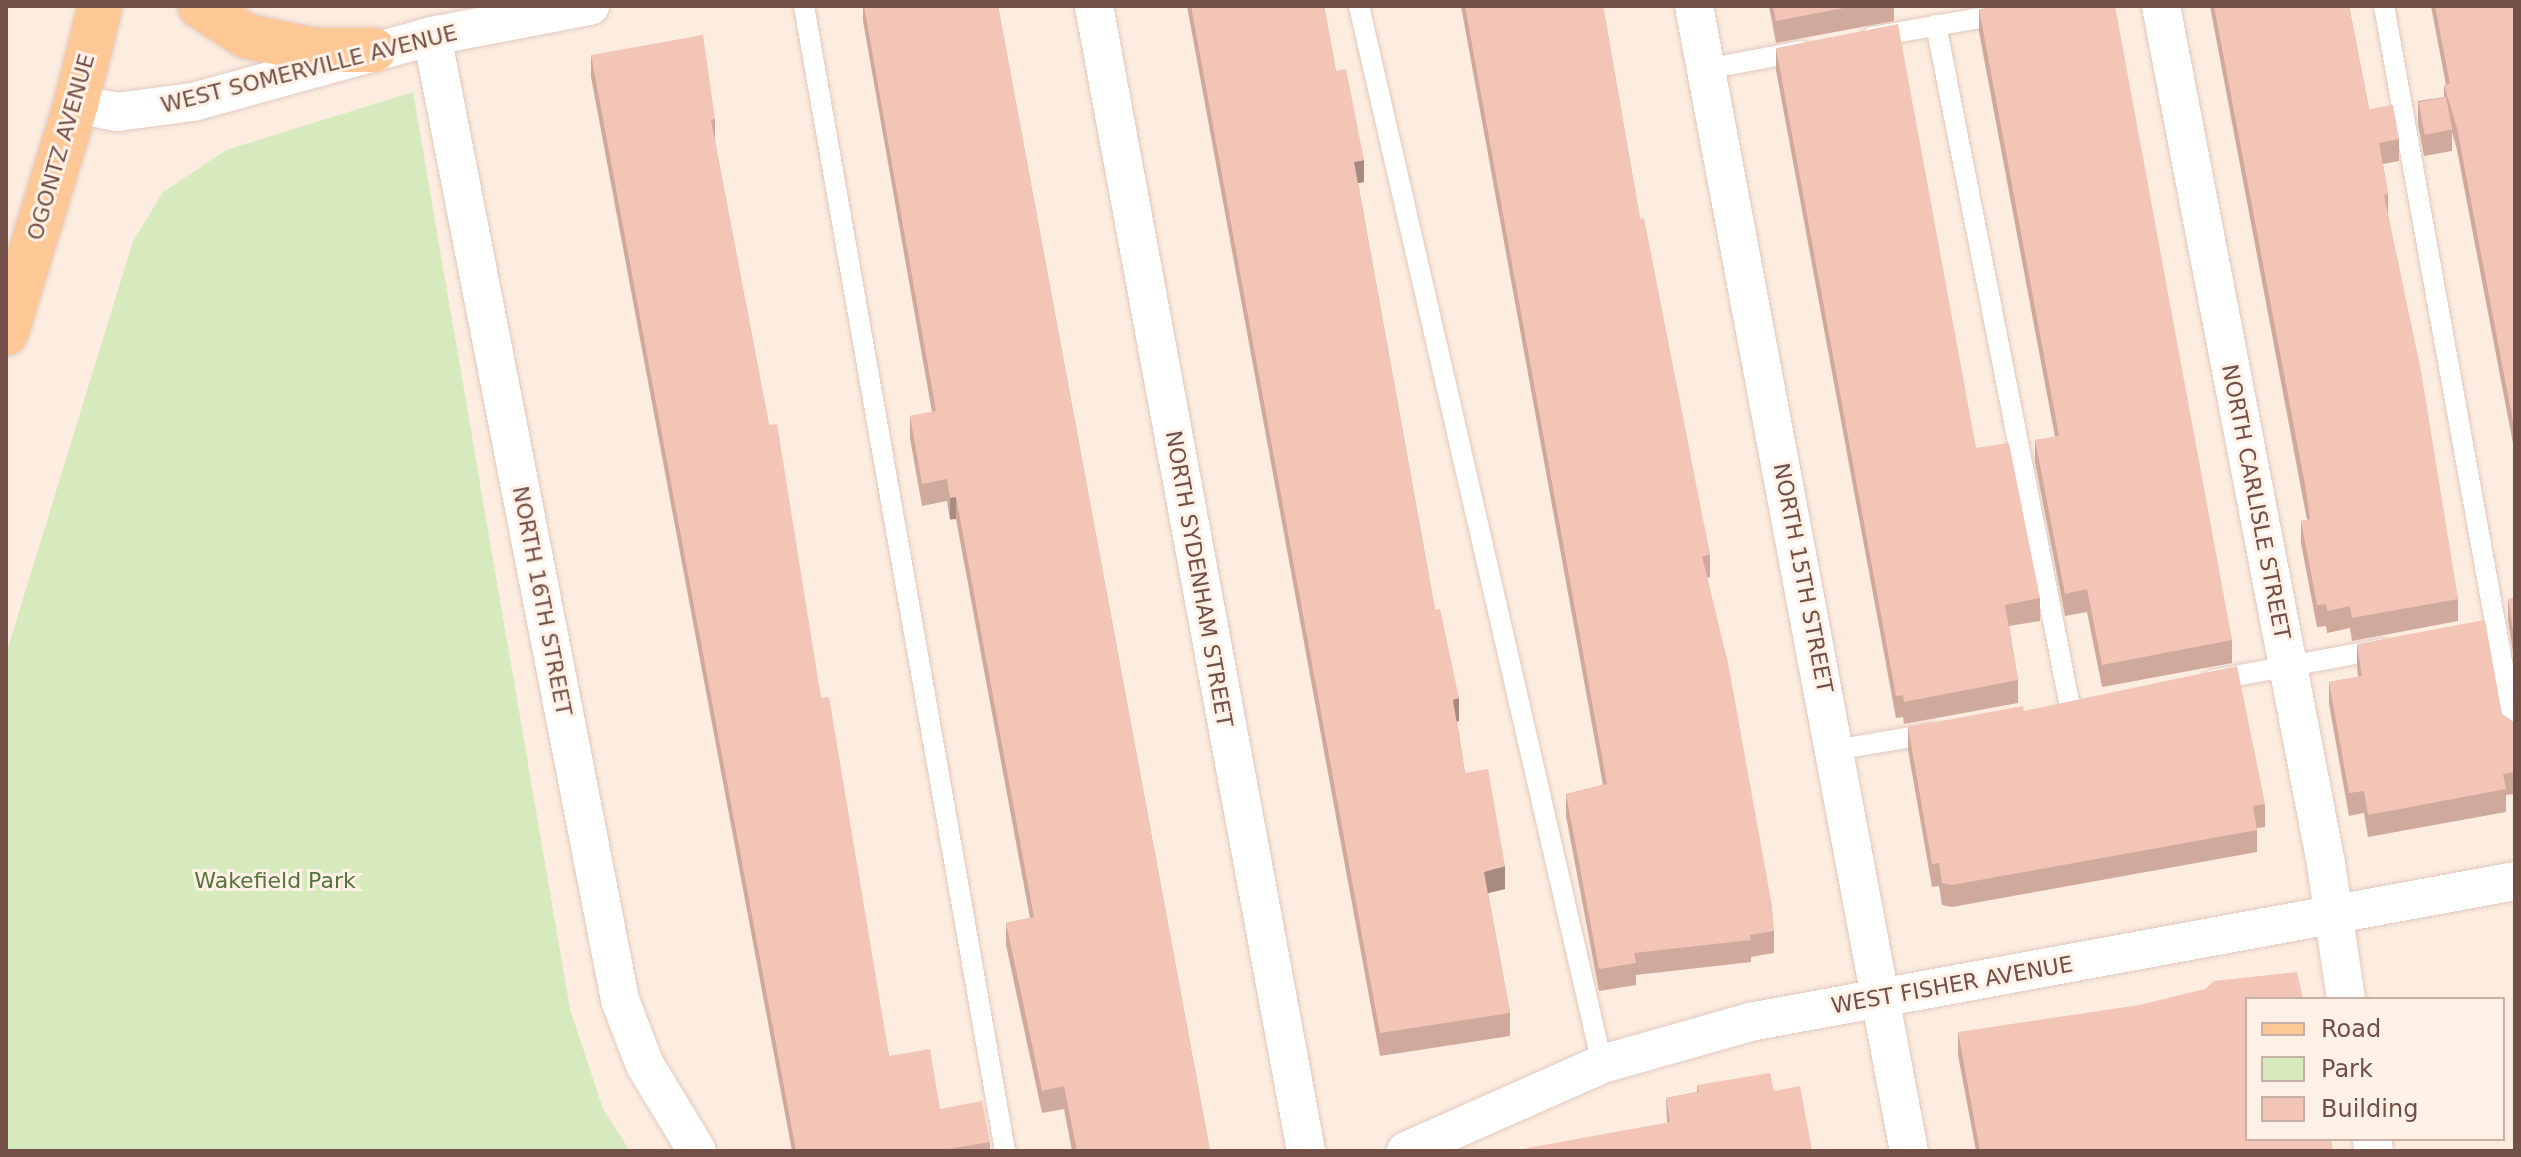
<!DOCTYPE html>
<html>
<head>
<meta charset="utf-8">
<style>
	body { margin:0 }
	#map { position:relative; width:2521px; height:1157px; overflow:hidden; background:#fcede0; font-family:"DejaVu Sans",sans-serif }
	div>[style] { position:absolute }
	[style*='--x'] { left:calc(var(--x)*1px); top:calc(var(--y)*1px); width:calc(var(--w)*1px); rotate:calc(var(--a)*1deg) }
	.green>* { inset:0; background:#d7eabe }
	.roads { filter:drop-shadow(0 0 2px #e2c9bf) drop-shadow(0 0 2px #e2c9bf) }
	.service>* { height:20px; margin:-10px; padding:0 10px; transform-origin:10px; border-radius:10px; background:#fff }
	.minor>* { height:38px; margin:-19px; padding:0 19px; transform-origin:19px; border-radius:19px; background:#fff }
	.primary>* { height:44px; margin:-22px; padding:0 22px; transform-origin:22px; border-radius:22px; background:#fdc796 }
	.wall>* { inset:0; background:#d0a99d }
	.shaded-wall>* { inset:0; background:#a98a80; transform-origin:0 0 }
	.building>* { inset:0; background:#f2c5b7; transform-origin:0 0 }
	span { translate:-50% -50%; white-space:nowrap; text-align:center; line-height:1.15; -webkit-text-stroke:6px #fff1e6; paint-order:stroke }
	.street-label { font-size:22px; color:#735047 }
	.park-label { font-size:22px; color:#55743c }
	.frame { position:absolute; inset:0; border:8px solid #735047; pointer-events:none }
	.legend { position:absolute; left:2245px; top:997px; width:260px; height:144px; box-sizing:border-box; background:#fff1e6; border:2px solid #c7b1a6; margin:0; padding:10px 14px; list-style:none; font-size:24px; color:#735047 }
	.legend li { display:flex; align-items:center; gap:16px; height:40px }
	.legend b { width:40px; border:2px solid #c7b1a6 }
</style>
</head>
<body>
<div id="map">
	<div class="green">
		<div style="clip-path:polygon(413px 92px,570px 1009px,603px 1109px,630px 1151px,6px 1151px,6px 654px,133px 241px,163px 192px,226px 150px)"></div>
	</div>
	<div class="roads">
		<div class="service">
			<div style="--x:804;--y:6;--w:1163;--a:80.04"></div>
			<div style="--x:1359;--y:6;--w:1086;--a:77.06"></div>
			<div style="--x:2384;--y:6;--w:739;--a:79.79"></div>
			<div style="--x:1936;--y:25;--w:695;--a:78.88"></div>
			<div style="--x:1872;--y:37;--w:178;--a:-10"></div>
			<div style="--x:1707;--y:69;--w:96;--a:-10.8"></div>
			<div style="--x:2213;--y:680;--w:172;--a:-10.4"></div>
			<div style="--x:1836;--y:750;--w:99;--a:-9.8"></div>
		</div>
		<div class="minor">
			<div style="--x:1094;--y:6;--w:1164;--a:79.51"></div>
			<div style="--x:1694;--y:6;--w:1165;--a:79.37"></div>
			<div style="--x:2161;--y:6;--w:874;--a:79.11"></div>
			<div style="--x:2326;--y:864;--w:136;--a:81.6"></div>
			<div style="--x:432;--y:36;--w:982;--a:78.96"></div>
			<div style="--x:620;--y:1000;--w:70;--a:69"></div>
			<div style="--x:645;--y:1065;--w:100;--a:58.8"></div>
			<div style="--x:76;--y:104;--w:42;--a:11"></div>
			<div style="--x:117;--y:112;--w:77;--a:-7.5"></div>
			<div style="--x:193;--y:102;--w:248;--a:-15.4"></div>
			<div style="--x:432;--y:36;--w:161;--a:-10.8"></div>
			<div style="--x:2372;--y:1139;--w:12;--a:81"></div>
			<div style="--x:1406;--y:1151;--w:214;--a:-23.9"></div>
			<div style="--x:1602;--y:1064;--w:154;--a:-15.8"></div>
			<div style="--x:1750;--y:1022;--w:778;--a:-10.44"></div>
		</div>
		<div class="primary">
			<div style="--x:200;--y:6;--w:55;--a:33.1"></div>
			<div style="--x:246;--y:36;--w:68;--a:11.8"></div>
			<div style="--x:313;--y:50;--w:61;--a:0"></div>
			<div style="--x:6;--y:333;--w:239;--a:-73"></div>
			<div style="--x:76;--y:104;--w:101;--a:-76.2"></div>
		</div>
	</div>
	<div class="wall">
		<div style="clip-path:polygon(863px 6px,998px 6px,1210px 1151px,1072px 1151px,1064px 1109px,1042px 1113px,1006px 945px,1006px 923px,1030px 918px,956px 519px,950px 520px,947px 501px,922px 506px,910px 438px,910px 416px,932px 412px,863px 21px)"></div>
		<div style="clip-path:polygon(1187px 6px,1324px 6px,1336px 71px,1364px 182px,1358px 183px,1435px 610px,1459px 721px,1457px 722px,1465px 773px,1505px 889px,1488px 893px,1510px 1013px,1510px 1036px,1380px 1056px)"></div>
		<div style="clip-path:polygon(1461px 6px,1603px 6px,1640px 219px,1710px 555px,1710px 577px,1707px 578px,1774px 931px,1774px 953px,1751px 957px,1751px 962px,1636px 975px,1636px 985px,1599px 991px,1566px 816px,1566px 794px,1603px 785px)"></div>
		<div style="clip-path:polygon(1769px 6px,1894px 6px,1894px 21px,1776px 43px)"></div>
		<div style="clip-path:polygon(2210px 6px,2349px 6px,2369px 109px,2399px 139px,2399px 161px,2383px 164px,2388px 194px,2388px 216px,2458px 599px,2458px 621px,2352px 641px,2350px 628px,2327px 633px,2326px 626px,2317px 627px,2301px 543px,2301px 521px,2307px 520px)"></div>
		<div style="clip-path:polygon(2431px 6px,2515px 6px,2515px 454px,2457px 150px,2452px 132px,2452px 151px,2424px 156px,2418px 124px,2418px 101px,2444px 97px,2444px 85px,2446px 85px)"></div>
		<div style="clip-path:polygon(1979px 9px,2232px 640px,2232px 663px,2102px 687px,2087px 612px,2065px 616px,2035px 462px,2035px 440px,2055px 437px,1979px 32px)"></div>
		<div style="clip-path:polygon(1776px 48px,1976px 448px,2040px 598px,2040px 621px,2009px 626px,2018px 680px,2018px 703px,1904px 724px,1903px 717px,1896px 718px,1776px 70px)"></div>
		<div style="clip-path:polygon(591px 55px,715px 119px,715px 142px,889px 1056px,940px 1109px,990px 1142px,990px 1151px,792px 1151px,591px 77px)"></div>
		<div style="clip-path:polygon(2515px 598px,2515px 664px,2508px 621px,2508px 599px)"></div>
		<div style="clip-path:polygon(2357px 644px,2502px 714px,2515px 723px,2515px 794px,2506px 795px,2506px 812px,2368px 837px,2364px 813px,2349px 816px,2329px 704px,2329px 682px,2358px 677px,2357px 666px)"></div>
		<div style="clip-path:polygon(2024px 711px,2265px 804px,2265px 827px,2257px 828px,2257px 852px,1952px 907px,1942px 905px,1939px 886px,1932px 887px,1908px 750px,1908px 727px)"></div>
		<div style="clip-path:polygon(1958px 1032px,2333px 1151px,1976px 1151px,1958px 1055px)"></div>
		<div style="clip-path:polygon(1697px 1085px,1774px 1091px,1667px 1123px,1666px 1098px,1697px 1092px)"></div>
	</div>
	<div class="shaded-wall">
		<div style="clip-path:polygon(1364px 160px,1364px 182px,1354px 184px,1354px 162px)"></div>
		<div style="left:956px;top:497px;width:22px;height:6px;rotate:90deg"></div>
		<div style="left:1459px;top:698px;width:23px;height:6px;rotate:90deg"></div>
		<div style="clip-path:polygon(1505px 866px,1505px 889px,1484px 894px,1484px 872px)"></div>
	</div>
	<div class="building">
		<div style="clip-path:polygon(864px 6px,998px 6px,1210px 1151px,1077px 1151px,1064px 1086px,1042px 1091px,1006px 923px,1034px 917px,956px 497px,950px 498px,947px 479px,922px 484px,910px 416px,936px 411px)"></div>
		<div style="clip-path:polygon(1191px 6px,1324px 6px,1336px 71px,1346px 69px,1364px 160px,1354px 162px,1435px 610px,1440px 609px,1459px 698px,1453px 700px,1465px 773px,1488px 769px,1505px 866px,1484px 872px,1510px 1013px,1380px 1033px)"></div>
		<div style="clip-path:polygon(1465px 6px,1603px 6px,1640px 219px,1644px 218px,1710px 555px,1702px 556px,1728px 663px,1772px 906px,1774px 931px,1750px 935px,1751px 940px,1634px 953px,1636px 963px,1599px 969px,1566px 794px,1607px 784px)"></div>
		<div style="clip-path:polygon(1773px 6px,1854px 6px,1776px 21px)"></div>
		<div style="clip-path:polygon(1997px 6px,2115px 6px,2232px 640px,2102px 665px,2087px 589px,2065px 594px,2035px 440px,2059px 436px,1979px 9px)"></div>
		<div style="clip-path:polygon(2214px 6px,2349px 6px,2369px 109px,2393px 105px,2399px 139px,2379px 143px,2388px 194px,2384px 195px,2421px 371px,2458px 599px,2352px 618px,2350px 606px,2327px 611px,2326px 604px,2317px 605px,2301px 521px,2310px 519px,2306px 490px)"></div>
		<div style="clip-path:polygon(2435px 6px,2515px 6px,2515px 432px,2457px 128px,2444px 85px,2450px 84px)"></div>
		<div style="clip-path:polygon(1898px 24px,1976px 448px,2009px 443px,2040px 598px,2005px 605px,2018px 680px,1904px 702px,1903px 695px,1896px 696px,1776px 48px)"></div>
		<div style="clip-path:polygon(703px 35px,715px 119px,711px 120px,769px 425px,777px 424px,821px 698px,829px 697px,889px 1056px,930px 1049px,940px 1109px,982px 1101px,990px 1142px,949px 1149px,945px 1146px,940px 1151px,796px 1151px,591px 55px)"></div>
		<div style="left:2446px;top:97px;width:33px;height:28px;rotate:79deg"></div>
		<div style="clip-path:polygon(2515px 598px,2515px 642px,2508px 599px)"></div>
		<div style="clip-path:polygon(2485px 620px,2502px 714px,2515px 723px,2515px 772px,2503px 774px,2506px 789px,2368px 815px,2364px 791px,2349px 793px,2329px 682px,2362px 676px,2357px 644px)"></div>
		<div style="clip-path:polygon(2237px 666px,2265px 804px,2253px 806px,2257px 830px,1952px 885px,1942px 883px,1939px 863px,1932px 864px,1908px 727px,2023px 706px,2024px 711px)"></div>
		<div style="clip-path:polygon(2297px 972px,2303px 999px,2247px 999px,2247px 1139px,2331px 1139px,2333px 1151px,1980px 1151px,1958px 1032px,2139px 1005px,2205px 989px,2214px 981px)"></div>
		<div style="clip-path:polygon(1770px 1073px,1774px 1091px,1800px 1086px,1812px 1151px,1511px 1151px,1670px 1122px,1666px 1098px,1699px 1092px,1697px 1085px)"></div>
		<div style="clip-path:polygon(945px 1146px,950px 1151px,940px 1151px)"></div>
	</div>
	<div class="street-label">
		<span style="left:309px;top:69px;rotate:-14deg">WEST SOMERVILLE AVENUE</span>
		<span style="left:61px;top:147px;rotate:-74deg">OGONTZ AVENUE</span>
		<span style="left:2256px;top:502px;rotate:79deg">NORTH CARLISLE STREET</span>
		<span style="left:1803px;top:578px;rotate:79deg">NORTH 15TH STREET</span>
		<span style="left:1199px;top:579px;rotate:80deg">NORTH SYDENHAM STREET</span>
		<span style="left:542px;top:601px;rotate:79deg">NORTH 16TH STREET</span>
		<span style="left:1952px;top:985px;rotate:-10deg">WEST FISHER AVENUE</span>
	</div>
	<div class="park-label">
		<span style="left:275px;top:881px">Wakefield Park</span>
	</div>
	<div class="frame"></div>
	<ul class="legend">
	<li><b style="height:10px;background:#fdc796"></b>Road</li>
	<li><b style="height:22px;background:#d7eabe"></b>Park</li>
	<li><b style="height:22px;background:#f2c5b7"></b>Building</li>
	</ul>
</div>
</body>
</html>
